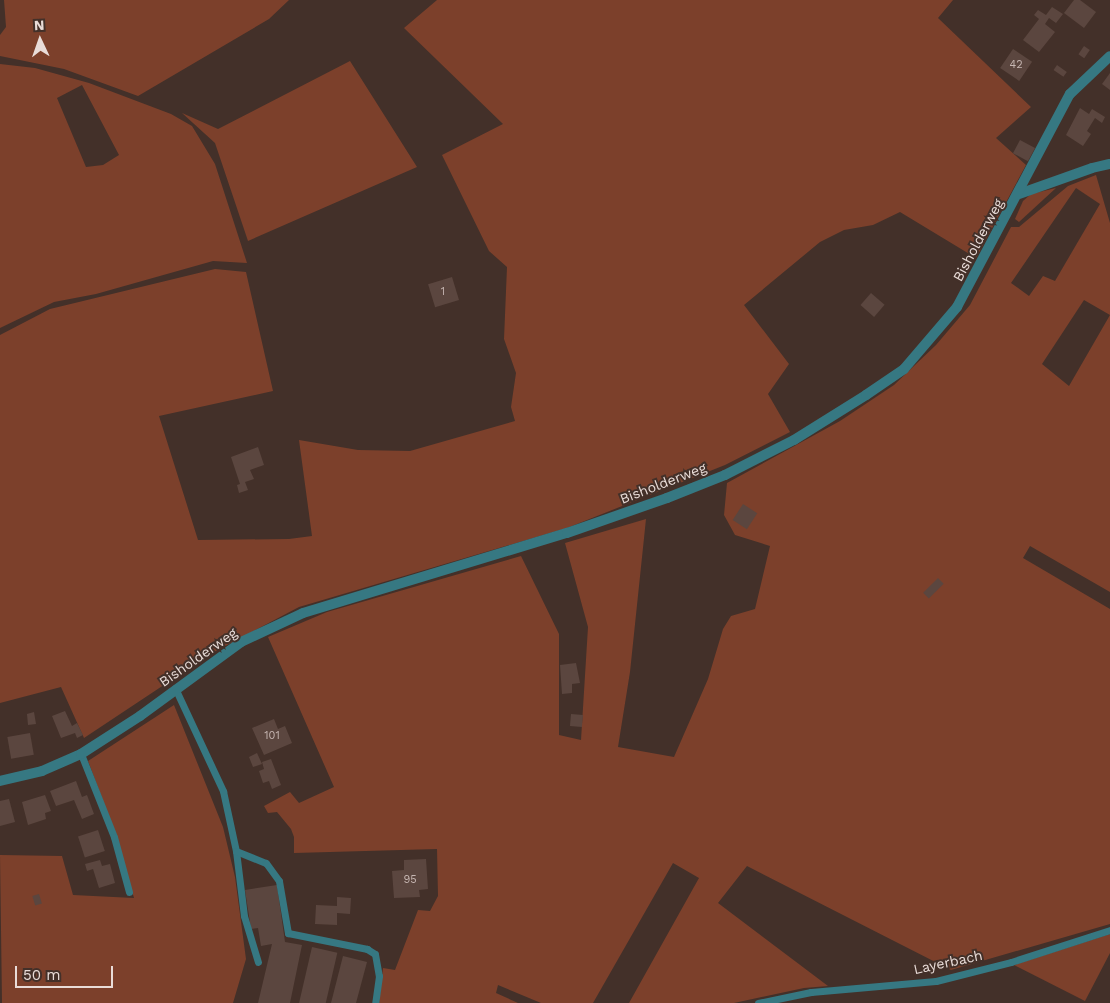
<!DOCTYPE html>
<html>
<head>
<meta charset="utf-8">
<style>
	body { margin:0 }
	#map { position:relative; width:1110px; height:1003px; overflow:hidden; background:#433029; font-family:"Work Sans",sans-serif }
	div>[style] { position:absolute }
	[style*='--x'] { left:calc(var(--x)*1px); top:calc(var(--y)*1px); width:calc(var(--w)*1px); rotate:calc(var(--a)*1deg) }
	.green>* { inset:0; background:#7c402b }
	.building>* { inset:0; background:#5b463f; transform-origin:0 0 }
	.lane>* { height:7px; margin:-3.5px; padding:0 3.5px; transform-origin:3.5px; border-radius:3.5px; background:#367882 }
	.street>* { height:10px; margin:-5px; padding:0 5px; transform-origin:5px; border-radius:5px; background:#367882 }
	span { translate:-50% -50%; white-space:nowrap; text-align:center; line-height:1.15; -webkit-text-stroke:4px #433029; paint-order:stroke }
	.number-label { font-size:11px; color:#c6b6b2 }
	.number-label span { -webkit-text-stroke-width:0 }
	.street-label { font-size:14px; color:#e9dcd8 }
	.north { position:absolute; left:15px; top:15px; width:50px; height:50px; -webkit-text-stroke:4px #433029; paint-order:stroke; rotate:357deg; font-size:14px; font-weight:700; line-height:20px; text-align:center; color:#e9dcd8 }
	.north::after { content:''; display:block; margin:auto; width:18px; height:22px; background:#e9dcd8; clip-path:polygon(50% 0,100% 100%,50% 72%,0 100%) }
	.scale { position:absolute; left:15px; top:966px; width:98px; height:22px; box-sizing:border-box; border:2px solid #e9dcd8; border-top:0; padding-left:6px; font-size:15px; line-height:18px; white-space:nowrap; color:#e9dcd8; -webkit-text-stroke:4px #433029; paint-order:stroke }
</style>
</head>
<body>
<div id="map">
	<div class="green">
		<div style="clip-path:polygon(4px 0,289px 0,269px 19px,138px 96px,64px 69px,0 56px,0 35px,6px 27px)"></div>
		<div style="clip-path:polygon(437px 0,953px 0,938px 18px,1031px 107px,996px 138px,1026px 165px,976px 258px,900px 212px,873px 225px,844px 230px,820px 242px,744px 305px,789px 364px,768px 394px,790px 432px,725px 465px,567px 528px,299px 607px,212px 653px,84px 738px,61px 687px,0 703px,0 335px,50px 309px,215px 269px,246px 272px,273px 391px,159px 416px,198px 540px,289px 539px,312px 536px,299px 440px,358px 450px,410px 451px,515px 421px,511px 407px,516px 373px,504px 339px,507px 267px,489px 251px,442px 155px,503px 124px,404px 28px)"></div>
		<div style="clip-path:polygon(350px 61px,417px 167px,248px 241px,215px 143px,182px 113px,218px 129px)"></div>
		<div style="clip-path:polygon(evenodd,0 64px,35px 68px,89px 83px,171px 114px,192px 126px,215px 164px,247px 263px,213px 261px,96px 294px,54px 302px,0 328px,0 64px,82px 85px,119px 155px,103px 165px,86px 167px,57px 98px,82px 85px)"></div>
		<div style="clip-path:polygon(evenodd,1096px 175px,1110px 223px,1110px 592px,1030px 546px,1023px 558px,1110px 609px,1110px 924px,951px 970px,747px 866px,718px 903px,828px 986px,804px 988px,734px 1003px,629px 1003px,699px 878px,673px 863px,593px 1003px,541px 1003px,498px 985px,496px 993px,518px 1003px,379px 1003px,383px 968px,395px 970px,418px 910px,430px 911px,438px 896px,437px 849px,294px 853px,294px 837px,291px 829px,277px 812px,268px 813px,264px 806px,290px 792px,299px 803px,334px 787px,268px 637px,327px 612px,521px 556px,559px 634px,559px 735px,581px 740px,588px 627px,565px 543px,646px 519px,630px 672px,618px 747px,674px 757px,708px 679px,723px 629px,731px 616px,755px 609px,770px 546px,735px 535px,724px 515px,727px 483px,840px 421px,894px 385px,936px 345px,970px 305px,1011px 227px,1019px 227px,1068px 186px,1096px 175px,1076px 188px,1100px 204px,1055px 281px,1043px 276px,1029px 296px,1011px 283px,1076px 188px,1096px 175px,1084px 300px,1110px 315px,1069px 386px,1042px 364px,1084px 300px)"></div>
		<div style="clip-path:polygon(1056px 188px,1019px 222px,1015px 219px,1023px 201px,1031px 194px)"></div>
		<div style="clip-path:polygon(174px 705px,223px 827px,235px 877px,246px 959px,233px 1003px,2px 1003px,0 855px,62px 856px,73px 895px,134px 898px,116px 835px,88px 761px)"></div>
		<div style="clip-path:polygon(1110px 934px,1110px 953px,1085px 1001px,1014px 965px)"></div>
	</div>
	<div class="building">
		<div style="clip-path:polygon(1074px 0,1080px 0,1096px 12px,1084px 28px,1064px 13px)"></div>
		<div style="clip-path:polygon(1052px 7px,1063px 14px,1056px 23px,1049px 18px,1045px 24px,1055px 32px,1039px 52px,1023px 40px,1039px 19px,1034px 15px,1038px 10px,1046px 15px)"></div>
		<div style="left:1084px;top:46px;width:7px;height:10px;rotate:34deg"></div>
		<div style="left:1013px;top:49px;width:23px;height:23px;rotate:34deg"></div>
		<div style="left:1057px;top:65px;width:12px;height:6px;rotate:35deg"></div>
		<div style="clip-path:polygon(1110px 73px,1110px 90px,1102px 84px)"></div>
		<div style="clip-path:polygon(1080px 108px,1089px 114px,1092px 109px,1105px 117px,1102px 123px,1095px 118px,1087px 131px,1091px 134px,1083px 146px,1066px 135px)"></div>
		<div style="left:1020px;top:140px;width:17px;height:15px;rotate:28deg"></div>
		<div style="left:452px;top:277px;width:24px;height:25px;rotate:73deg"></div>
		<div style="left:871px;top:293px;width:18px;height:16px;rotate:41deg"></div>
		<div style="clip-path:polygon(258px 447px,264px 465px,250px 470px,254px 479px,245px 482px,248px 490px,239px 493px,237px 485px,240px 484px,231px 457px)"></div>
		<div style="left:743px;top:504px;width:17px;height:19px;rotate:33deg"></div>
		<div style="left:938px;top:578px;width:8px;height:21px;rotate:45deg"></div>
		<div style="clip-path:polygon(576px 663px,580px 683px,572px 684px,572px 693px,562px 694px,560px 665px)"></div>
		<div style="clip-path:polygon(65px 711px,72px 726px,77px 723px,83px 735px,77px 738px,75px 733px,61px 738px,52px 716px)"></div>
		<div style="clip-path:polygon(34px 712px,36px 724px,28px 725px,27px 714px)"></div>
		<div style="left:571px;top:714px;width:12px;height:12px;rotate:5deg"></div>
		<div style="clip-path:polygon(274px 719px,278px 729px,285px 726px,292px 743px,264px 755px,252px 728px)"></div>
		<div style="left:30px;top:733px;width:22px;height:23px;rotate:80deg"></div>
		<div style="clip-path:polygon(257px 753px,262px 764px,253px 767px,249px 757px)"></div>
		<div style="clip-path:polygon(271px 759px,281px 785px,272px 789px,269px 781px,263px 783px,259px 771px,264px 769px,262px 762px)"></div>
		<div style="clip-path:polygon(76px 781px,82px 797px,87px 795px,94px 814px,82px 819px,74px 800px,56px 806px,50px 791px)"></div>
		<div style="clip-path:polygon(45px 795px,51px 811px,45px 813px,46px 819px,28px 825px,22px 802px)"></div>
		<div style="clip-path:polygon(9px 799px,15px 822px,0 826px,0 801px)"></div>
		<div style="left:98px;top:830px;width:22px;height:21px;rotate:72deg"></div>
		<div style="clip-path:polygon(426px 859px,428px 889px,419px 890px,420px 897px,394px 898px,392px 871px,404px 870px,404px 860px)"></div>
		<div style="clip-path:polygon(100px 860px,102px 866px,110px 864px,115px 883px,99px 888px,93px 869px,87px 871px,85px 864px)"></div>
		<div style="clip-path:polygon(277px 885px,285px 942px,302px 945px,290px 1003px,258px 1003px,272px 944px,261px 946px,258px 928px,251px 929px,245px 890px)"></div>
		<div style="left:39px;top:894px;width:10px;height:7px;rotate:73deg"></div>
		<div style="clip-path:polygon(337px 897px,351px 898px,350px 914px,337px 913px,337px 925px,315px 924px,316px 905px,337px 906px)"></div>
		<div style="left:312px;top:947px;width:26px;height:58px;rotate:13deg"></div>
		<div style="clip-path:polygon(343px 956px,367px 962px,356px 1003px,331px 1003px)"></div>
	</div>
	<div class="lane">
		<div style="--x:175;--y:688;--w:114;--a:65"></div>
		<div style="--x:223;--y:791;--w:61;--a:77.8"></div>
		<div style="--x:236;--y:851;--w:65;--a:83"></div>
		<div style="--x:244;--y:916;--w:48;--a:73.1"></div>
		<div style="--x:81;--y:754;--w:89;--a:68.3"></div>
		<div style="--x:114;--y:837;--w:57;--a:74.7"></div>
		<div style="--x:236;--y:851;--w:32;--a:22"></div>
		<div style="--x:266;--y:863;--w:22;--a:54"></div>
		<div style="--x:279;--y:881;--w:53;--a:80.2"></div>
		<div style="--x:288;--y:933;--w:81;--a:11.4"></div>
		<div style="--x:367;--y:949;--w:9;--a:32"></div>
		<div style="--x:375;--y:954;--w:22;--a:80"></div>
		<div style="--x:379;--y:976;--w:27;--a:98"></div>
		<div style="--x:758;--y:1003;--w:54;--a:-11.7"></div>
		<div style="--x:811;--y:992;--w:125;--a:-5"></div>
		<div style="--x:936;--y:981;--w:77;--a:-14.2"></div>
		<div style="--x:1011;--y:962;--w:104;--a:-17.9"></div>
	</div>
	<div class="street">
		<div style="--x:1019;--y:194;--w:77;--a:-19.6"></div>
		<div style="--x:1092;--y:168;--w:18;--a:-13"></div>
		<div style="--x:0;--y:781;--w:43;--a:-13.4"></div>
		<div style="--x:42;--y:771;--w:43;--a:-23.6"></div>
		<div style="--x:81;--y:754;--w:70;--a:-32.8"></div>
		<div style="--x:140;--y:716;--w:125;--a:-36.2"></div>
		<div style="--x:241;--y:642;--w:68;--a:-25.1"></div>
		<div style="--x:303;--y:613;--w:276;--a:-16.9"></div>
		<div style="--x:567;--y:533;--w:106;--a:-19.3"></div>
		<div style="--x:667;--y:498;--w:62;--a:-21.6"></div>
		<div style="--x:725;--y:475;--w:77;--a:-26.9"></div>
		<div style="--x:794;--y:440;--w:85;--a:-32"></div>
		<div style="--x:866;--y:395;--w:46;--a:-34.4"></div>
		<div style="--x:904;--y:369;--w:82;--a:-49.5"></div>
		<div style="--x:957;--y:307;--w:241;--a:-62.1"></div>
		<div style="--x:1070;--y:94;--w:55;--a:-43.5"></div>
	</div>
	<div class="number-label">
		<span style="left:1016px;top:65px">42</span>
		<span style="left:443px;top:292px">1</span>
		<span style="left:272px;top:736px">101</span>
		<span style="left:410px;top:880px">95</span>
	</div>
	<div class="street-label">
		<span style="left:978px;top:240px;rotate:-62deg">Bisholderweg</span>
		<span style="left:663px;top:483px;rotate:-21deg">Bisholderweg</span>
		<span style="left:198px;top:657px;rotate:-35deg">Bisholderweg</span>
		<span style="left:948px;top:962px;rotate:-12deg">Layerbach</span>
	</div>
	<div class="north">N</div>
	<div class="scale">50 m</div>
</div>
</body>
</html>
